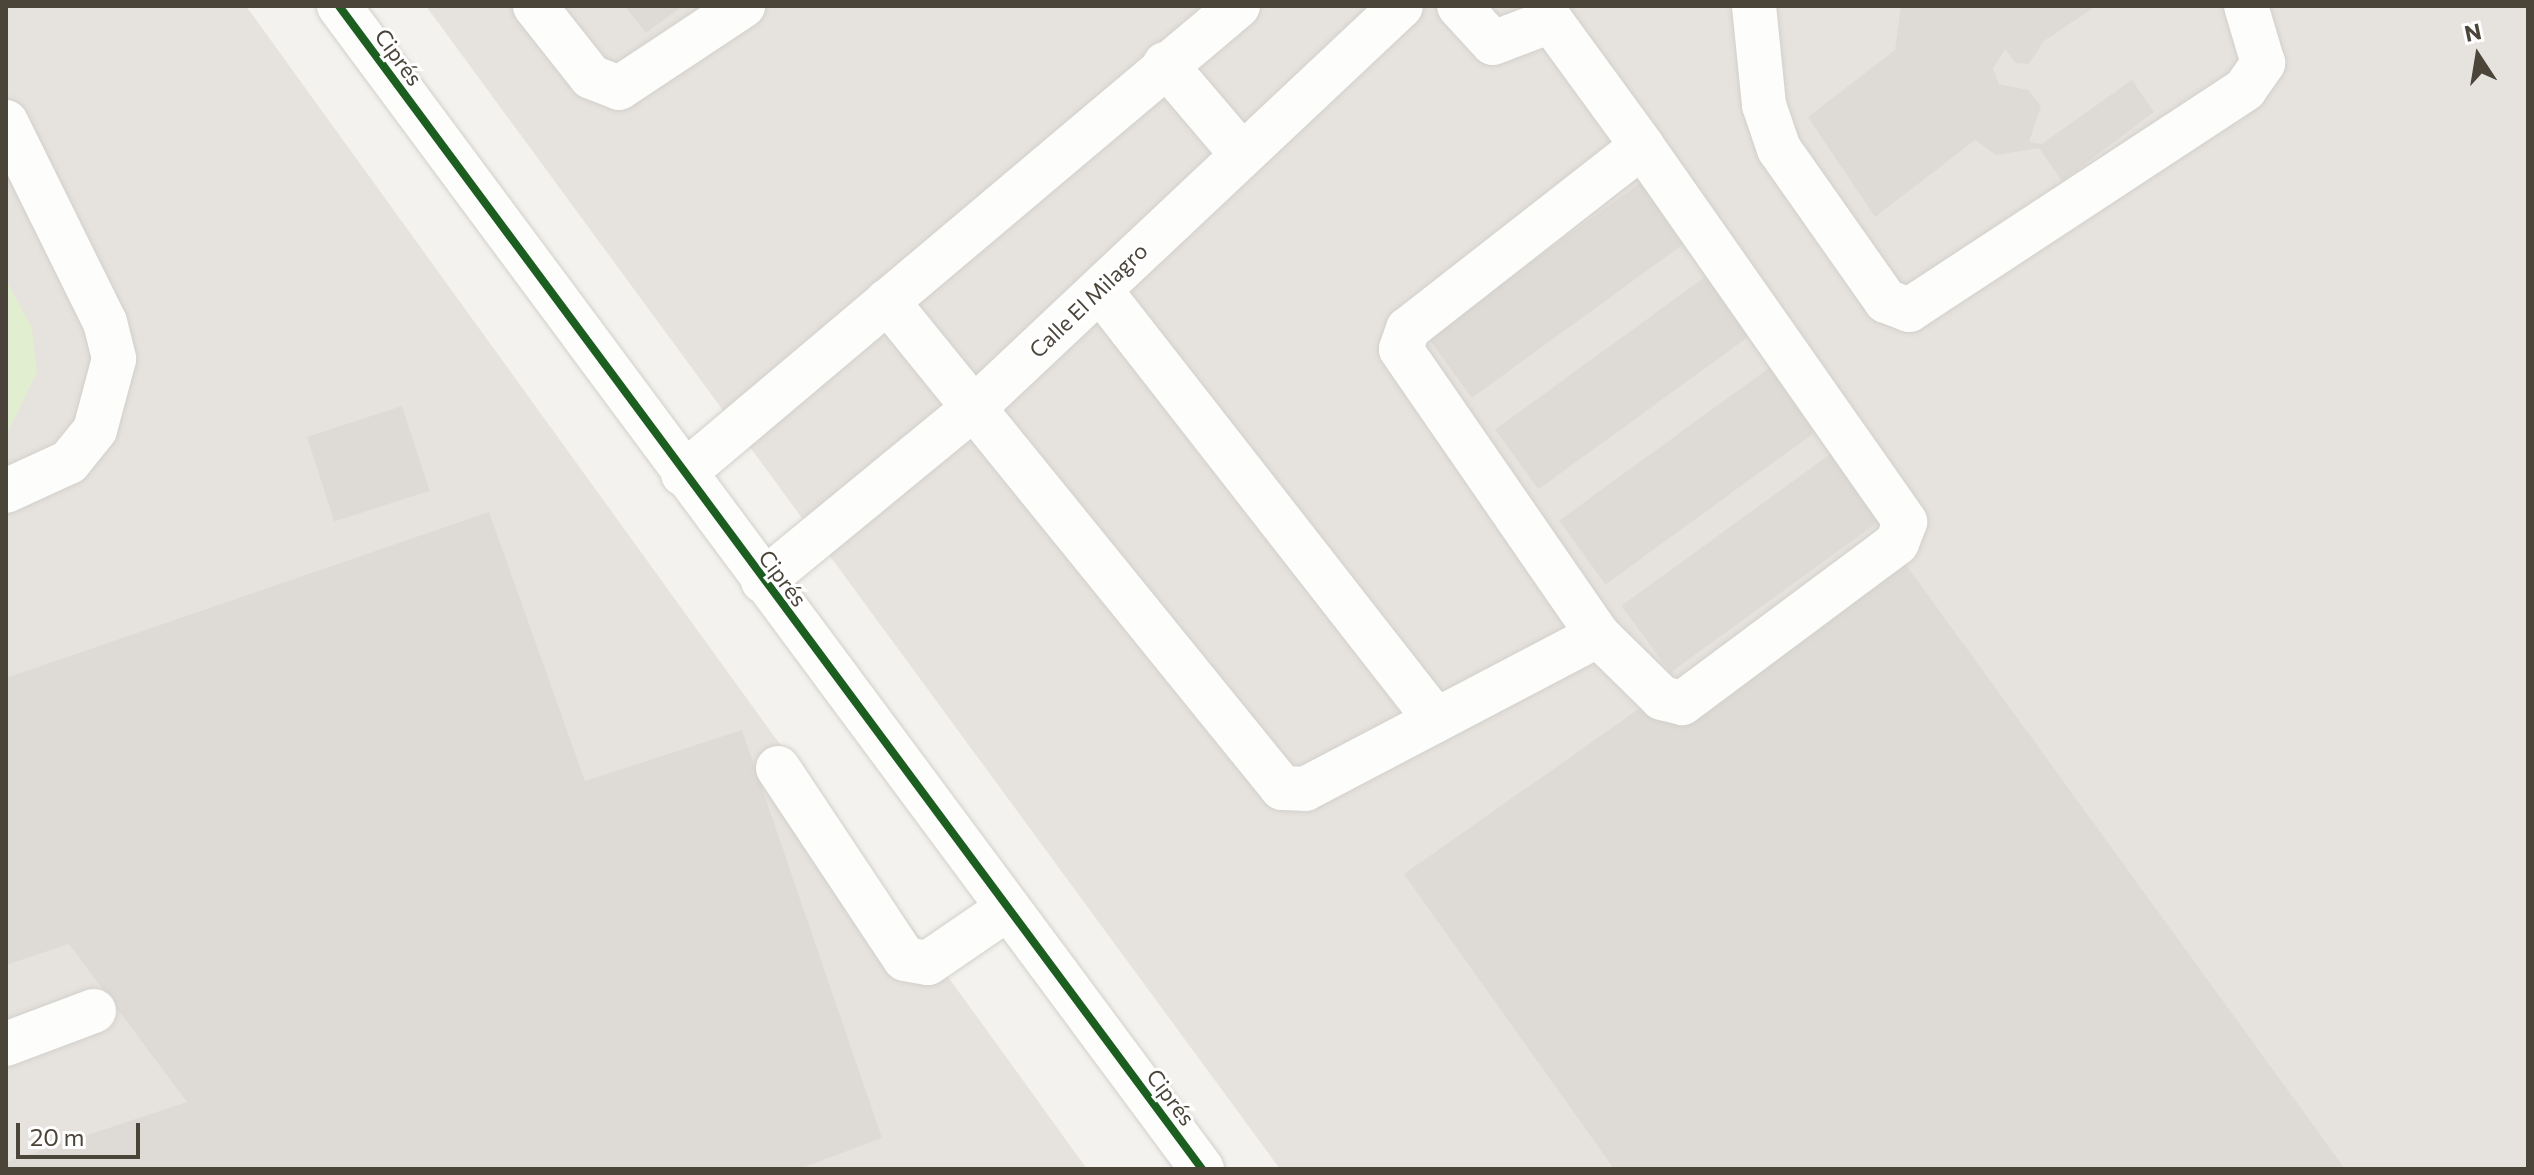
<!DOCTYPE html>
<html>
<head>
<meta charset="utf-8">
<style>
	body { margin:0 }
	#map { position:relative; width:2534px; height:1175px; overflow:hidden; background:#f4f2ee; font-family:Commissioner,sans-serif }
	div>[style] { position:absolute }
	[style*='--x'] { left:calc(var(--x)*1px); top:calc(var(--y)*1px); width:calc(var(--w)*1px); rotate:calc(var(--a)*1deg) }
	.industrial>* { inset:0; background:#e6e2de }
	.green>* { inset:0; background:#e1eecf }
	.building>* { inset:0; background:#dedbd6; transform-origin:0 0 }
	.roads { filter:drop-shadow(0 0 2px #d2d0cb) drop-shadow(0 0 2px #d2d0cb) }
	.minor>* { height:44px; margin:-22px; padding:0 22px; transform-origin:22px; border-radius:22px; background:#fdfdfc }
	.cycleway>* { height:8px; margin:-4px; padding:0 4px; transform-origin:4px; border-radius:4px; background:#1b5e20 }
	span { translate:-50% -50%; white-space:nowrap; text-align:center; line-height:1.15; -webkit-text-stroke:6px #fff; paint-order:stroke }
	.street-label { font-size:22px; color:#4b4439 }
	.frame { position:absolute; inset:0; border:8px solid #4b4439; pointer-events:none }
	.north { position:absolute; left:2438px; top:16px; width:80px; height:80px; -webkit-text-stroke:6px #fff; paint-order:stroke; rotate:348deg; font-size:22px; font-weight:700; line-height:32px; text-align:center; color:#4b4439 }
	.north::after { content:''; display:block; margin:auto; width:28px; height:36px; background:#4b4439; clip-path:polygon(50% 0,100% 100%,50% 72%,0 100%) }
	.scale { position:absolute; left:16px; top:1123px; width:124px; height:36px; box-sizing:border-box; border:4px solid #4b4439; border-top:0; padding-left:10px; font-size:24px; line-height:28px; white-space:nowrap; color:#4b4439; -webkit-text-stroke:6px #fff; paint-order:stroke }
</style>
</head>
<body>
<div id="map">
	<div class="industrial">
		<div style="clip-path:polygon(6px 6px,246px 6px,1087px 1169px,6px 1169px)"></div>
		<div style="clip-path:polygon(426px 6px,2528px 6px,2528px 1169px,1280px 1169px)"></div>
	</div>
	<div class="green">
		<div style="clip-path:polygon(6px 280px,32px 328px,37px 372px,6px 436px)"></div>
	</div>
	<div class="building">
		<div style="clip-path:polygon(625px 6px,683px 6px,646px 33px)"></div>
		<div style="clip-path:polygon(1901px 6px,2096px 6px,2044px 41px,2029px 64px,2016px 63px,2005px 49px,1993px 69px,1999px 84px,2028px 90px,2041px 106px,2029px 142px,2042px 144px,2132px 80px,2154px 112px,2062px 181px,2039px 148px,1996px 155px,1975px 140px,1875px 217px,1808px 117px,1895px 50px)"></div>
		<div style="left:1651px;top:175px;width:75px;height:276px;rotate:54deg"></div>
		<div style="left:1720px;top:266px;width:74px;height:278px;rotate:54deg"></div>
		<div style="left:1780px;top:360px;width:79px;height:273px;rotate:54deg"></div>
		<div style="left:402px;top:406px;width:89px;height:100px;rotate:72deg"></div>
		<div style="left:1840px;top:447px;width:83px;height:270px;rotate:54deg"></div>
		<div style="clip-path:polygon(489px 512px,585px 781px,742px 730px,882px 1138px,799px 1169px,6px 1169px,6px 1162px,187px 1102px,69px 944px,6px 965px,6px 678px)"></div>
		<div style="clip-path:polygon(1885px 536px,2345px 1169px,1614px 1169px,1404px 874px)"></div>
	</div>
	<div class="roads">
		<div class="minor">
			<div style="--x:339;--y:6;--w:1448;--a:53.42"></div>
			<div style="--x:535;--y:6;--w:90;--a:51.7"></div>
			<div style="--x:591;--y:77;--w:30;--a:21"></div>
			<div style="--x:619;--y:88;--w:149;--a:-33.5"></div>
			<div style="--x:1459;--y:6;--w:50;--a:47.4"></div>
			<div style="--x:1493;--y:43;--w:62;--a:-20.8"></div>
			<div style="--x:1551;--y:21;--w:155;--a:53.9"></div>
			<div style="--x:1754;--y:6;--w:100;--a:84.2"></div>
			<div style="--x:1764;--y:105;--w:46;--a:71.2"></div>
			<div style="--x:1779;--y:149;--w:186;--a:54.9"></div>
			<div style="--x:1886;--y:301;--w:25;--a:21"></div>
			<div style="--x:1909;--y:310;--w:402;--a:-33.3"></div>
			<div style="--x:2245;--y:89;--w:32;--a:-55"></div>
			<div style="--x:2263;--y:63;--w:59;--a:-106.6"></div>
			<div style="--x:1165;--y:64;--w:116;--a:49.6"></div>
			<div style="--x:6;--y:122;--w:223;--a:63.7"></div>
			<div style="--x:105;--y:322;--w:38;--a:76"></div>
			<div style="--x:114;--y:359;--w:73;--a:105"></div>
			<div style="--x:95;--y:430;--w:41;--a:129.1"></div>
			<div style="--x:69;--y:462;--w:69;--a:155.3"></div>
			<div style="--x:1642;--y:146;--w:459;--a:55"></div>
			<div style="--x:1905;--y:522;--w:22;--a:111"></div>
			<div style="--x:1897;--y:543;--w:268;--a:143.3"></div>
			<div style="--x:1682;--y:703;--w:21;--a:-166"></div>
			<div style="--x:1662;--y:698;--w:90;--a:-135.5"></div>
			<div style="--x:1598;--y:635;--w:347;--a:-124.6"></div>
			<div style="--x:1401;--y:349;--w:21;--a:-71"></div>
			<div style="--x:1408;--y:329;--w:297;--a:-38"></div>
			<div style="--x:1100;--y:290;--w:546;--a:52"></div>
			<div style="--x:887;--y:301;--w:627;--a:50.95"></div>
			<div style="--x:1282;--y:788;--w:23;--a:2"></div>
			<div style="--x:1305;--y:789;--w:331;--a:-27.7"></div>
			<div style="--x:683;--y:474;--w:726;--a:-40.14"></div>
			<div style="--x:763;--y:581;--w:277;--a:-39.4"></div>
			<div style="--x:977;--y:405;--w:582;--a:-43.26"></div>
			<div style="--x:778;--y:768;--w:229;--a:56.4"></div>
			<div style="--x:905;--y:959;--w:23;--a:10"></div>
			<div style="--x:928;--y:963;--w:96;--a:-34.4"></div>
			<div style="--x:6;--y:1044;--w:94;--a:-20.6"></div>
		</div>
	</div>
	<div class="cycleway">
		<div style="--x:339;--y:6;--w:1448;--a:53.42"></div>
	</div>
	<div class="street-label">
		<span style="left:399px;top:57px;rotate:54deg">Ciprés</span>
		<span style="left:1088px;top:300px;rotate:-44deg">Calle El Milagro</span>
		<span style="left:783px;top:578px;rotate:53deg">Ciprés</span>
		<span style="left:1171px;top:1097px;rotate:53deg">Ciprés</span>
	</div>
	<div class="frame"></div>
	<div class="north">N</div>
	<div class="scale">20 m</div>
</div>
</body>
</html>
